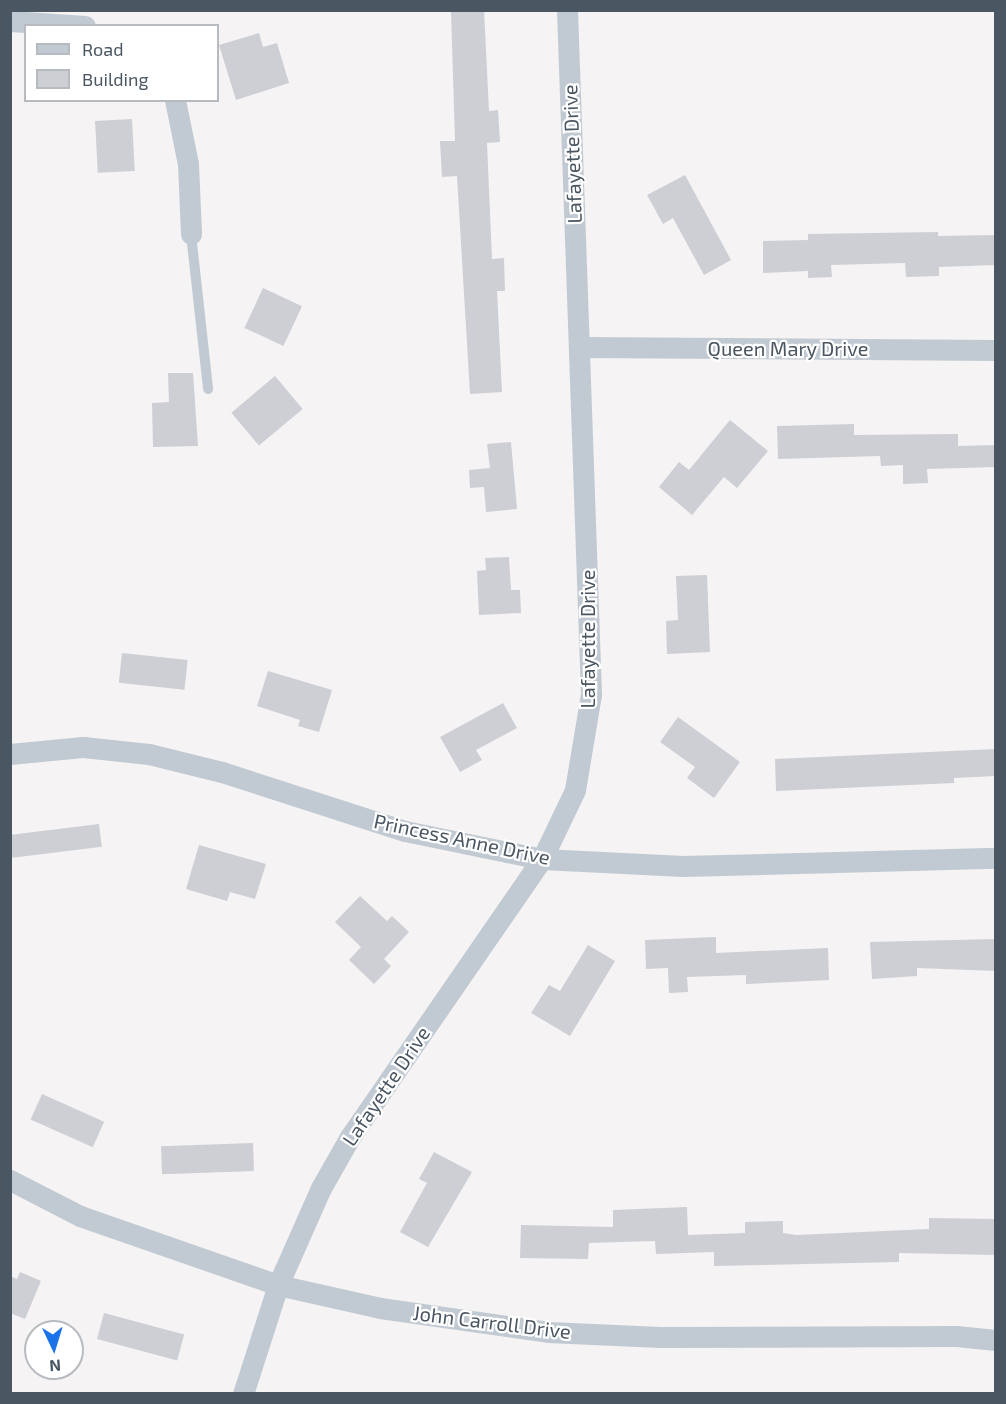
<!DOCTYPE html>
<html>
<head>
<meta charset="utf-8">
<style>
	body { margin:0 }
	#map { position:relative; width:1006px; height:1404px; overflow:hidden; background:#f5f3f3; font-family:"Exo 2",sans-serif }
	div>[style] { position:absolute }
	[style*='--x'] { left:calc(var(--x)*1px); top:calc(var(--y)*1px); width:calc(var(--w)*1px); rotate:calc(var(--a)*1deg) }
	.building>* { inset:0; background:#cdcfd5; transform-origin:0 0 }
	.lane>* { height:10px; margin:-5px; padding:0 5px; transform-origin:5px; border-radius:5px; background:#c1cad2 }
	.street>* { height:21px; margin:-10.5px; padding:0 10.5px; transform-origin:10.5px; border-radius:10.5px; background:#c1cad2 }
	span { translate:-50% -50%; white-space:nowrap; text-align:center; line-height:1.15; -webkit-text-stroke:4.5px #fff; paint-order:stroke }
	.street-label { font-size:20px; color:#4a5661 }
	.frame { position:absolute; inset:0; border:12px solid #4a5661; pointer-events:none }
	.legend { position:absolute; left:24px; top:24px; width:195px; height:78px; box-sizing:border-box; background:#fff; border:2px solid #b7bbc0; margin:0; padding:8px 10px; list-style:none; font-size:18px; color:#4a5661 }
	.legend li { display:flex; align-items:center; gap:12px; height:30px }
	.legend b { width:30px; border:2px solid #b7bbc0 }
	.north { position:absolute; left:24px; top:1320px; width:60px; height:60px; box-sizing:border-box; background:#fff; border:2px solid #b7bbc0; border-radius:50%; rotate:176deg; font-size:16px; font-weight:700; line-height:24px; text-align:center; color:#4a5661 }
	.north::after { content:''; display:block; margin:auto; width:21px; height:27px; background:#1a73e8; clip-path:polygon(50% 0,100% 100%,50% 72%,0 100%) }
</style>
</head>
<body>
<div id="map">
	<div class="building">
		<div style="clip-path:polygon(484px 10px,489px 111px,498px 110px,500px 142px,487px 143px,492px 259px,504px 258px,505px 291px,497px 291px,502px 392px,470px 394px,457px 176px,442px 177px,440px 141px,455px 141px,451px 12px)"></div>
		<div style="clip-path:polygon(259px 33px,263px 47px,277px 43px,289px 83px,236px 100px,219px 45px)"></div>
		<div style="left:132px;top:119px;width:52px;height:37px;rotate:87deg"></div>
		<div style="clip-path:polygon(685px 175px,731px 260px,704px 275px,673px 218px,663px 224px,647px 195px)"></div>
		<div style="clip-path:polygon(938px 232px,938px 236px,996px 235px,996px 265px,939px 267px,939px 276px,906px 277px,905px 263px,831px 265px,832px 277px,808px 278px,808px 271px,763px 273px,763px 241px,808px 240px,808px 234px)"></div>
		<div style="left:263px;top:288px;width:43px;height:44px;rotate:25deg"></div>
		<div style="clip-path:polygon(168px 373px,193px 373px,198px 446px,153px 447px,152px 403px,169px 402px)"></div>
		<div style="left:275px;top:376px;width:43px;height:57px;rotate:50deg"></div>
		<div style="clip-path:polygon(730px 420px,768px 451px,737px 488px,724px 477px,692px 515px,659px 487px,679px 462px,689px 470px)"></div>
		<div style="clip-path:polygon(854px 424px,854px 435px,958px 434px,958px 446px,996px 445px,996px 467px,927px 469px,928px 483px,903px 484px,903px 465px,881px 466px,880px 456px,778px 459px,777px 426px)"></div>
		<div style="clip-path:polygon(511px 442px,517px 509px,486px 512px,484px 487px,470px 488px,469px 470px,490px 468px,487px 444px)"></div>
		<div style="clip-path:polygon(509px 557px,511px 590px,520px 590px,521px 613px,479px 615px,477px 571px,486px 570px,485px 558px)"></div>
		<div style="clip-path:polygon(707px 575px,710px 652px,667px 654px,666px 621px,678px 620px,676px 576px)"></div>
		<div style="left:122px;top:653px;width:66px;height:30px;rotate:6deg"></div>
		<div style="clip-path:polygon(268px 671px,332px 690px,319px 732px,298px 726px,300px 720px,257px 706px)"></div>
		<div style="clip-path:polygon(503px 703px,517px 728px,476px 750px,482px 760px,460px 772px,440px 737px)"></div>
		<div style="clip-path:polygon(678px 717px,740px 762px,714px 798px,687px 778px,695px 767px,660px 742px)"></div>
		<div style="clip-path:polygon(996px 749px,996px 776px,954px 778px,954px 783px,776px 791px,775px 759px)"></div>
		<div style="left:99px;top:824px;width:23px;height:90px;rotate:83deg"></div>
		<div style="clip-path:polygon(199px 845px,266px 864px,255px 899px,230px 892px,227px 901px,186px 889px)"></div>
		<div style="clip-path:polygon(360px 896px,387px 921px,392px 916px,409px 932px,384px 959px,391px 966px,374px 984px,349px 960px,361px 947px,335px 922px)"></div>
		<div style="clip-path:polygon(716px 937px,716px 953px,828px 948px,829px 980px,746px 984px,746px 975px,687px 977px,688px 992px,669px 993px,668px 968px,646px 969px,645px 940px)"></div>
		<div style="clip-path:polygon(996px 939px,996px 971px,917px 968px,917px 976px,872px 979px,870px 942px)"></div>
		<div style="clip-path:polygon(588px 945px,615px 961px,570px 1036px,531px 1013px,549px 985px,560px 991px)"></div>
		<div style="left:42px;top:1094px;width:68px;height:28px;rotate:24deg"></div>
		<div style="left:253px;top:1143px;width:28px;height:92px;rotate:88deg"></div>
		<div style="clip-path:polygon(434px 1152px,472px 1172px,428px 1247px,400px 1232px,427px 1183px,419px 1179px)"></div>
		<div style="clip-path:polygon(687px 1207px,688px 1235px,745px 1233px,745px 1222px,783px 1221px,783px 1233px,796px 1235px,929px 1229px,929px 1218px,996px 1219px,996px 1255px,899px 1253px,899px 1262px,714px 1266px,714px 1252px,656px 1254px,655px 1241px,589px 1243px,588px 1259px,520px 1258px,521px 1225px,613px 1227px,613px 1210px)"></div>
		<div style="clip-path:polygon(20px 1272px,41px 1281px,25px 1319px,10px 1313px,10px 1276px,17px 1279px)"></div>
		<div style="left:104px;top:1313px;width:83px;height:27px;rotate:15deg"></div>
	</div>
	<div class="lane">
		<div style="--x:191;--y:234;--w:156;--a:83.7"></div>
	</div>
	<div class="street">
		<div style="--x:10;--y:21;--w:75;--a:3.8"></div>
		<div style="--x:175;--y:100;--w:65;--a:78.5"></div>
		<div style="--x:188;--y:164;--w:70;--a:87.5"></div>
		<div style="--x:580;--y:347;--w:416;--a:0.4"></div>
		<div style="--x:10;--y:754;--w:73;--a:-5.5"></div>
		<div style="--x:83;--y:747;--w:66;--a:6.1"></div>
		<div style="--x:149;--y:754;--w:75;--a:13.9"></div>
		<div style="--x:222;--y:772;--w:192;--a:17.9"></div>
		<div style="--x:405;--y:831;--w:140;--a:11.6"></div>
		<div style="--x:542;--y:859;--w:141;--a:2.8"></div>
		<div style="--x:683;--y:866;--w:313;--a:-1.5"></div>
		<div style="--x:10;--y:1180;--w:79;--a:27.2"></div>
		<div style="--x:80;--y:1216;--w:210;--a:19.2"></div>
		<div style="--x:278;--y:1285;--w:105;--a:12.7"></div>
		<div style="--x:380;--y:1308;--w:170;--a:8.1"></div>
		<div style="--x:548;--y:1332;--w:112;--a:2.6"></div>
		<div style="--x:660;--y:1337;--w:296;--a:-0.2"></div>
		<div style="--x:956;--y:1336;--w:40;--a:5.7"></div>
		<div style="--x:243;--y:1394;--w:114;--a:-72.2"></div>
		<div style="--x:278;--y:1285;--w:106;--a:-66.1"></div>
		<div style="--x:321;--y:1188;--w:59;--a:-60.4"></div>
		<div style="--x:350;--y:1137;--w:338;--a:-55.4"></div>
		<div style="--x:542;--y:859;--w:76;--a:-64.4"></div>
		<div style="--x:575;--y:790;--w:97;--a:-80.5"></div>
		<div style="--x:591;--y:694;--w:684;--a:-92.01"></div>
	</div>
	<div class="street-label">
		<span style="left:572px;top:154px;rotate:-92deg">Lafayette Drive</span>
		<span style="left:788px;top:348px">Queen Mary Drive</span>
		<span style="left:587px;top:639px;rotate:-90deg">Lafayette Drive</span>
		<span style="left:462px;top:839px;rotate:12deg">Princess Anne Drive</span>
		<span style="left:386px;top:1086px;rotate:-56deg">Lafayette Drive</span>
		<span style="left:492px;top:1322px;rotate:7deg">John Carroll Drive</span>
	</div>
	<div class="frame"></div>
	<ul class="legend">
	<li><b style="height:8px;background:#c1cad2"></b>Road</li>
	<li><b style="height:16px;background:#cdcfd5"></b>Building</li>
	</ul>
	<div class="north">N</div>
</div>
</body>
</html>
